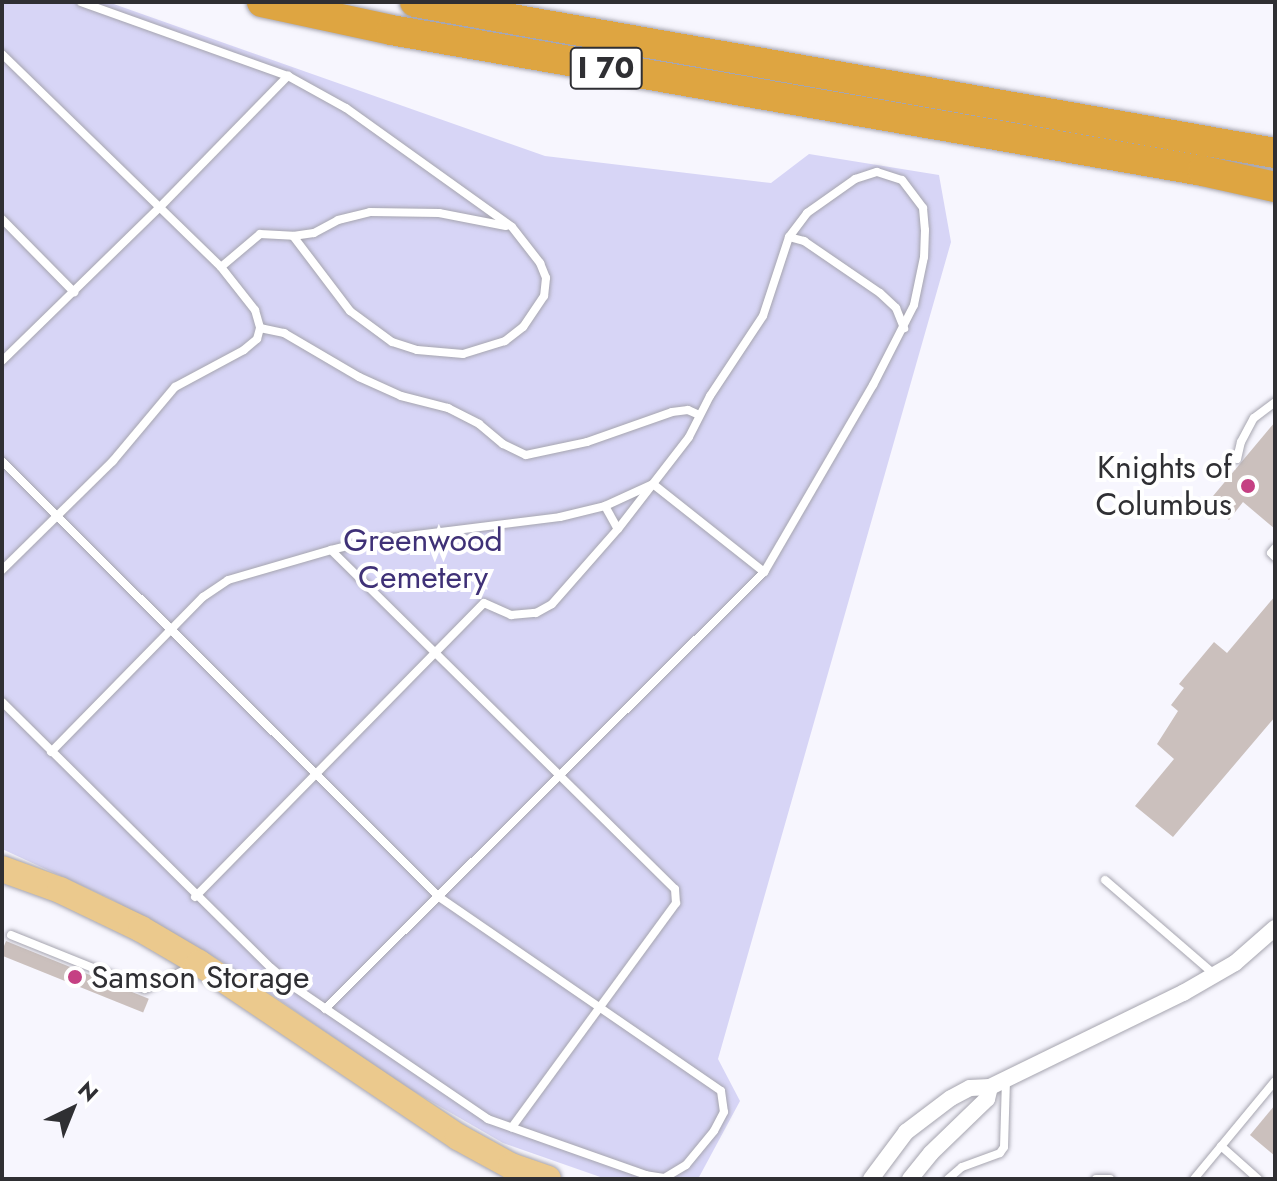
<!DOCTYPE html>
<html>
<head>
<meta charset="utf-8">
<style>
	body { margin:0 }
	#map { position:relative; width:1277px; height:1181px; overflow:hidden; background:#f7f6fe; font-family:Jost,sans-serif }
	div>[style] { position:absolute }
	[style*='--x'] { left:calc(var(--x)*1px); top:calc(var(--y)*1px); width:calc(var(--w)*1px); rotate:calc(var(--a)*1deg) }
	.green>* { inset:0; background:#d7d5f6 }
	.building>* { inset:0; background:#cbc0bd; transform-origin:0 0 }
	.roads { filter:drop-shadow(0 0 2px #a6a5af) drop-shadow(0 0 2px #a6a5af) }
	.service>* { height:8px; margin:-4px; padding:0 4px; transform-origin:4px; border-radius:4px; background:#fff }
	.minor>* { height:16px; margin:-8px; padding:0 8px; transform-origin:8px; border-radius:8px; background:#fff }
	.primary>* { height:26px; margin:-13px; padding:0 13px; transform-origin:13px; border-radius:13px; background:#ebc98d }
	.motorway>* { height:30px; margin:-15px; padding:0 15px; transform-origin:15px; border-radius:15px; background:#dea541 }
	.dots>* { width:22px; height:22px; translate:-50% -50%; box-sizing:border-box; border:4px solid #fff; border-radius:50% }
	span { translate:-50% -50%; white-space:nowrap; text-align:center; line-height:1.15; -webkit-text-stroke:8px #fff; paint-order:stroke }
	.shield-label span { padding:2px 6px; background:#fff; border:2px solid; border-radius:6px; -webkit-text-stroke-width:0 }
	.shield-label { font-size:30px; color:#2f2f33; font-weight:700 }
	.poi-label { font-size:32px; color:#2f2f33 }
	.right { translate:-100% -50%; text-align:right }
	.left { translate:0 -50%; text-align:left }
	.park-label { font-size:32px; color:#3f3177 }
	.frame { position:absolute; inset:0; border:4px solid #2f2f33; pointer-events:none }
	.north { position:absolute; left:32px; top:1069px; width:80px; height:80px; -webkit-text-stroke:6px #fff; paint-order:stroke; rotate:43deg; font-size:22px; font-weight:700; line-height:32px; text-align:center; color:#2f2f33 }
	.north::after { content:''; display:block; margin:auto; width:28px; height:36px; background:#2f2f33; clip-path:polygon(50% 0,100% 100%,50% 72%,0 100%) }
</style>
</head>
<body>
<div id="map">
	<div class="green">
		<div style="clip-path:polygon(2px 2px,108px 2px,545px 156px,771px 183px,809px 154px,939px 175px,951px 242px,718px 1059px,740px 1101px,698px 1179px,606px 1179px,503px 1143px,401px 1084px,233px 968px,111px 899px,2px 849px)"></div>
	</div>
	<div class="building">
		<div style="clip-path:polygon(1275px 422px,1275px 529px,1243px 502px,1229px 520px,1208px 502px)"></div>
		<div style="clip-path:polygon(1275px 596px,1275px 717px,1173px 837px,1135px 806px,1174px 759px,1157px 744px,1178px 711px,1171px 705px,1184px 688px,1179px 684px,1214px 642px,1227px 653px)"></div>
		<div style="left:6px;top:941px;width:154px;height:15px;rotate:22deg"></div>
		<div style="clip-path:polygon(1275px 1105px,1275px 1156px,1250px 1135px)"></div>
	</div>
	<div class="roads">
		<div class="service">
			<div style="--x:81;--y:2;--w:220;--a:19.7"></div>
			<div style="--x:288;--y:76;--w:66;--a:28.9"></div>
			<div style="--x:346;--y:108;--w:204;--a:35.6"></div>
			<div style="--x:512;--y:227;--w:46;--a:52.1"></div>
			<div style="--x:540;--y:263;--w:16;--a:68"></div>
			<div style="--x:546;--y:278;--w:18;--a:96"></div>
			<div style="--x:544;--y:296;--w:37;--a:124"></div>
			<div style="--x:523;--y:327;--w:23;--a:142"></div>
			<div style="--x:505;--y:341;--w:44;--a:162.8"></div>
			<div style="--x:463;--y:354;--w:46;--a:-175"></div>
			<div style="--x:417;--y:350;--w:26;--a:-162"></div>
			<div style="--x:392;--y:342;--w:52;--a:-143.6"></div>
			<div style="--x:350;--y:311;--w:94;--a:-127.2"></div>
			<div style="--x:2;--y:54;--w:305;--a:44.2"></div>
			<div style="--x:221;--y:267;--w:55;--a:51.7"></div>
			<div style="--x:255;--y:310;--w:19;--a:74"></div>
			<div style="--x:260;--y:328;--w:11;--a:105"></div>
			<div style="--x:257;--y:339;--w:17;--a:140"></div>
			<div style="--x:244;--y:350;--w:78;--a:151.8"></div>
			<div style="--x:175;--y:387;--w:97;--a:130"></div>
			<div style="--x:113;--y:461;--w:156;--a:135.5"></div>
			<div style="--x:2;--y:219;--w:103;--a:45.4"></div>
			<div style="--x:789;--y:237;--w:16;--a:15"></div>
			<div style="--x:804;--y:241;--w:92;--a:34.4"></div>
			<div style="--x:880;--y:293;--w:22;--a:43"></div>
			<div style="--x:896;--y:308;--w:22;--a:68"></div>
			<div style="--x:221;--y:267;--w:51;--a:-40.2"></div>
			<div style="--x:260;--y:234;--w:33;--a:3"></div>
			<div style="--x:293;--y:236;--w:21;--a:-8"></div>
			<div style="--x:314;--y:233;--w:27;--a:-28"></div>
			<div style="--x:338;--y:220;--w:33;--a:-14"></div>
			<div style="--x:370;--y:212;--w:69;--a:0.8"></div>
			<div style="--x:439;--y:213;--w:68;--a:11"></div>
			<div style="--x:260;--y:328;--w:25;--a:12"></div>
			<div style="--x:284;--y:333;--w:87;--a:30.4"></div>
			<div style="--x:359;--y:377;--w:46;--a:24.3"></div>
			<div style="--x:401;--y:396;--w:49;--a:14.3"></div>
			<div style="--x:448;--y:408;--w:35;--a:27"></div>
			<div style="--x:479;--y:424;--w:31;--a:40"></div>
			<div style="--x:503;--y:444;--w:25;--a:26"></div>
			<div style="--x:526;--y:455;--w:62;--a:-12"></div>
			<div style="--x:587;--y:442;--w:90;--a:-19.4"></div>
			<div style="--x:672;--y:412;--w:16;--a:-7"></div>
			<div style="--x:688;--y:410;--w:12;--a:24"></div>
			<div style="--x:2;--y:361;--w:219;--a:-44.3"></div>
			<div style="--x:159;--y:208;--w:185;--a:-45.7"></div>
			<div style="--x:1237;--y:459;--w:17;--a:-77"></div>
			<div style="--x:1241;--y:442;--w:27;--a:-62"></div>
			<div style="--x:1254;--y:418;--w:26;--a:-37"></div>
			<div style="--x:2;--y:461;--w:617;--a:44.93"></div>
			<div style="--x:439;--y:897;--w:342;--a:34.5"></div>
			<div style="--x:721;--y:1091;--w:21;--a:82"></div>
			<div style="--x:724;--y:1112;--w:21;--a:118"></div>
			<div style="--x:714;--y:1131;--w:44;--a:129.5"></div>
			<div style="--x:686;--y:1165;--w:26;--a:149"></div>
			<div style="--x:664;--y:1178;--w:18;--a:-171"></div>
			<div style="--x:646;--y:1175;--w:168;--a:-160.5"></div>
			<div style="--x:488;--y:1119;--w:233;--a:-145.8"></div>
			<div style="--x:295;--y:988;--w:31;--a:-140"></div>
			<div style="--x:271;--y:968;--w:378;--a:-135.3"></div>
			<div style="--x:605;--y:506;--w:26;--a:61"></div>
			<div style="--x:1275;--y:548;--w:6;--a:129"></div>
			<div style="--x:1271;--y:553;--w:6;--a:45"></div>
			<div style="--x:331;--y:550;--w:483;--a:44.6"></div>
			<div style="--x:675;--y:889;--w:14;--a:86"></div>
			<div style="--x:676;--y:903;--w:278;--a:126.2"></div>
			<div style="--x:51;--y:752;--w:217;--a:-45.6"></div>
			<div style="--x:203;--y:597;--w:30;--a:-34"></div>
			<div style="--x:228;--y:580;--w:107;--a:-16.2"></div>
			<div style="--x:331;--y:550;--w:38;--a:-14"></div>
			<div style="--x:368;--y:541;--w:193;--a:-7.1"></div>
			<div style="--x:560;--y:517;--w:46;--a:-13.7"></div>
			<div style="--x:605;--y:506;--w:53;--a:-24.6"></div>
			<div style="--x:653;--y:484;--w:142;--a:38.4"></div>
			<div style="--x:1105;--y:880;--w:145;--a:40.8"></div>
			<div style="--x:195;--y:897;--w:412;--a:-45.5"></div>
			<div style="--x:484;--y:603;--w:30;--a:24"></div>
			<div style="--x:511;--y:615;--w:25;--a:-5"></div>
			<div style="--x:536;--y:613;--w:18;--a:-29"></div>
			<div style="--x:552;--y:604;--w:100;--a:-48.7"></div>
			<div style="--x:618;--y:529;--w:116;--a:-52.3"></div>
			<div style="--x:689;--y:437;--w:46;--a:-62.9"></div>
			<div style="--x:710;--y:396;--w:96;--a:-56.5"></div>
			<div style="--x:763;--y:316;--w:83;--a:-71.8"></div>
			<div style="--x:789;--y:237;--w:30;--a:-53"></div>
			<div style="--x:807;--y:213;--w:59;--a:-35.3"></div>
			<div style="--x:855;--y:179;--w:23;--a:-18"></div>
			<div style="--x:877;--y:172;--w:26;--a:18"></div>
			<div style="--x:902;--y:180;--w:35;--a:53"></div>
			<div style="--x:923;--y:208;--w:22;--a:85"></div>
			<div style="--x:925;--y:230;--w:27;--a:92"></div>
			<div style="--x:924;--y:257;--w:49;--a:101.8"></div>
			<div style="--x:914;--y:305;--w:90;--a:117.1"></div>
			<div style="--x:873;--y:385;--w:216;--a:120.2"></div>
			<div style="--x:764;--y:572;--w:619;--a:135.13"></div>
			<div style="--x:11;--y:935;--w:144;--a:21.9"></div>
			<div style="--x:145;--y:989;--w:55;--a:-25.6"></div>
			<div style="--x:1221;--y:1146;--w:50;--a:41.7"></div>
			<div style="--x:948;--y:1179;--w:18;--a:-41"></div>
			<div style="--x:962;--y:1167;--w:40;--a:-20.2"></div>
			<div style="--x:1000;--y:1153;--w:7;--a:-56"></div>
			<div style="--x:1004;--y:1147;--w:68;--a:-88.3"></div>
			<div style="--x:1096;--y:1179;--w:14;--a:0"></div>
			<div style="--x:1194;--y:1179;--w:127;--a:-50.4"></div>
		</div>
		<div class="minor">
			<div style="--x:871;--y:1179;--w:59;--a:-53.3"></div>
			<div style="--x:906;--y:1132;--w:56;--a:-37.1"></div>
			<div style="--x:951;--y:1098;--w:21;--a:-28"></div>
			<div style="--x:970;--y:1088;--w:20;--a:-3"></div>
			<div style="--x:990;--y:1087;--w:215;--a:-26"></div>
			<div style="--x:1183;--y:993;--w:60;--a:-30"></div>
			<div style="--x:1235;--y:963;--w:53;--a:-41.2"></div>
			<div style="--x:910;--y:1179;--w:33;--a:-51"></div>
			<div style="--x:931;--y:1153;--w:78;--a:-44"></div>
			<div style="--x:987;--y:1099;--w:12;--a:-76"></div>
		</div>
		<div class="primary">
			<div style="--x:2;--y:869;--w:62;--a:19.9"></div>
			<div style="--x:60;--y:890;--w:90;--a:25.7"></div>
			<div style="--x:141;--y:929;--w:67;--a:30.4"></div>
			<div style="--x:199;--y:963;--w:312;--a:33.9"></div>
			<div style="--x:458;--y:1137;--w:60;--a:28.7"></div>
			<div style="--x:511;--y:1166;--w:39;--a:19"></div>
		</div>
		<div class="motorway">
			<div style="--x:262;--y:2;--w:132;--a:12.2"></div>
			<div style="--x:391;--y:30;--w:824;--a:9.85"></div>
			<div style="--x:1203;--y:171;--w:74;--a:12.5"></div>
			<div style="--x:415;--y:2;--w:873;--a:9.96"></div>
		</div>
	</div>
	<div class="dots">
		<div style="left:1248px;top:486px;background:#c54083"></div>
		<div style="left:75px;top:977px;background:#c54083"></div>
	</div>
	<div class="shield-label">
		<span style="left:606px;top:68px">I 70</span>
	</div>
	<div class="poi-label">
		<span class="right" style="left:1232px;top:486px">Knights of<br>Columbus</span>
		<span class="left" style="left:91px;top:977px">Samson Storage</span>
	</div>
	<div class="park-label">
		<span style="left:423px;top:559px">Greenwood<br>Cemetery</span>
	</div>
	<div class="frame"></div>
	<div class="north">N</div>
</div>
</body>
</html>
